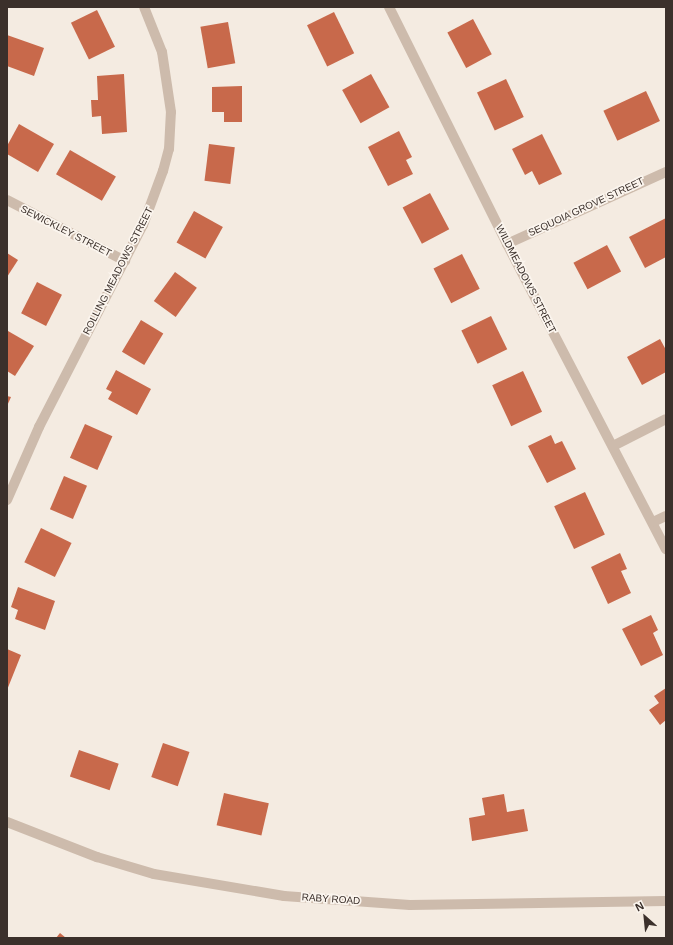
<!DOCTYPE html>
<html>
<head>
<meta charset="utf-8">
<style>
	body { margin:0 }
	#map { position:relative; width:673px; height:945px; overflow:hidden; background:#f4ebe1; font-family:Helvetica,sans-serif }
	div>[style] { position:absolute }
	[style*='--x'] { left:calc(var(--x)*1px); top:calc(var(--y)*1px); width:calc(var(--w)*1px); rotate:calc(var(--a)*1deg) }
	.building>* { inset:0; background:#c8694b; transform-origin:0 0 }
	.minor>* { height:10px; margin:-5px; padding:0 5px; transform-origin:5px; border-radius:5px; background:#cdbbac }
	span { translate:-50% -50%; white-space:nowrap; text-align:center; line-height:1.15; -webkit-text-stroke:3.5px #fbf5ee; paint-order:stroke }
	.street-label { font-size:10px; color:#3b302b }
	.frame { position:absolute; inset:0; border:8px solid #3b302b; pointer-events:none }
	.north { position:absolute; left:625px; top:897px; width:40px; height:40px; -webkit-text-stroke:3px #fbf5ee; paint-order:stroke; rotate:333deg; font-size:11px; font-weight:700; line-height:16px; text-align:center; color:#3b302b }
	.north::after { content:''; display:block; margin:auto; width:14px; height:18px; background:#3b302b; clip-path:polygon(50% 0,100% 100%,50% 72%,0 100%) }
</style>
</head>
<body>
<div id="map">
	<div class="building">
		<div style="left:97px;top:10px;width:41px;height:29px;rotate:64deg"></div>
		<div style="left:334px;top:12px;width:46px;height:30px;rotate:64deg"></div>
		<div style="left:473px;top:19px;width:40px;height:29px;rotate:62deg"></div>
		<div style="left:228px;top:22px;width:42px;height:28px;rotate:80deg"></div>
		<div style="clip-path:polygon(7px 35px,44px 48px,34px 76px,7px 66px)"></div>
		<div style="clip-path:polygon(124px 74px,127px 132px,102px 134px,101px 116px,92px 117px,91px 100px,98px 100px,97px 76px)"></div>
		<div style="left:371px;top:74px;width:38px;height:33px;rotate:61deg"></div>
		<div style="left:506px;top:79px;width:42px;height:32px;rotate:65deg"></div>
		<div style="clip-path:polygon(242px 86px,242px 122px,224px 122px,224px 112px,212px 112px,212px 87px)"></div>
		<div style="left:646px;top:91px;width:33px;height:47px;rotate:65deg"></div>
		<div style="clip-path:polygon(19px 124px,54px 144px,38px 172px,7px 154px,7px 146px)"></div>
		<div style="clip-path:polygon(399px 131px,412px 157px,406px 160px,413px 174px,388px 186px,368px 147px)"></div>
		<div style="clip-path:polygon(542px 134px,562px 174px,539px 185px,532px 171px,525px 175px,512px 149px)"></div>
		<div style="left:209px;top:144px;width:26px;height:37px;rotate:7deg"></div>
		<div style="left:70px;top:150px;width:53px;height:28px;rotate:30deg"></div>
		<div style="left:430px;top:193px;width:41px;height:31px;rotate:62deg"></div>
		<div style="left:194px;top:211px;width:33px;height:36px;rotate:29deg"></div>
		<div style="clip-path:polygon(666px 218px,666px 257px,645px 268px,629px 237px)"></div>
		<div style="left:607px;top:245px;width:30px;height:38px;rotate:62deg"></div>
		<div style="clip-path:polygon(7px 253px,18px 260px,7px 277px)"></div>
		<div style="left:462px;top:254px;width:39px;height:32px;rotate:63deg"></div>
		<div style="left:175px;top:272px;width:27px;height:36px;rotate:36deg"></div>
		<div style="left:37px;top:282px;width:28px;height:35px;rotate:27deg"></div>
		<div style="left:491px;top:316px;width:37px;height:33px;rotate:64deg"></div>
		<div style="left:141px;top:320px;width:26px;height:37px;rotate:31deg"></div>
		<div style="clip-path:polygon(8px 331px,34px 346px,15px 376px,7px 371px)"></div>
		<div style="clip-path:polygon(660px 339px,666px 350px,666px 372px,642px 385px,627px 357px)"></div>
		<div style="clip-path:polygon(116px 370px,151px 389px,137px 415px,108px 399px,112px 392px,106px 389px)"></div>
		<div style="left:523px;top:371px;width:45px;height:34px;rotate:65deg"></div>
		<div style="clip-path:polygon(7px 396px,11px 397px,7px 406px)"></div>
		<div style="left:85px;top:424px;width:30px;height:37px;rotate:24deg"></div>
		<div style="clip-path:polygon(551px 435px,555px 444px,562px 441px,576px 469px,547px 483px,528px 446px)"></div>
		<div style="left:64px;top:476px;width:25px;height:36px;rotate:23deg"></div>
		<div style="left:585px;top:492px;width:47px;height:34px;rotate:65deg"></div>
		<div style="left:41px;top:528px;width:34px;height:38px;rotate:26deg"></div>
		<div style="clip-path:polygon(620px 553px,627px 569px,621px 571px,631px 593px,608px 604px,591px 567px)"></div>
		<div style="clip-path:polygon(18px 587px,55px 601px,45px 630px,15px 619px,18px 610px,11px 607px)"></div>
		<div style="clip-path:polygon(651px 615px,658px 630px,653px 633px,663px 655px,641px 666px,622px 629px)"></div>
		<div style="clip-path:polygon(7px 649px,21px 655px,7px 690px)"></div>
		<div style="clip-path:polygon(666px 688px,666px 720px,660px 725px,649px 710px,659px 703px,654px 696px)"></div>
		<div style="left:163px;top:743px;width:28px;height:36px;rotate:19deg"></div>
		<div style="left:79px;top:750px;width:42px;height:28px;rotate:19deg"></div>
		<div style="left:224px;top:793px;width:46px;height:33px;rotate:13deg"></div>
		<div style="clip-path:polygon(504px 794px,507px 812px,524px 809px,528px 831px,472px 841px,469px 818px,485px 815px,482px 798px)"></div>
		<div style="clip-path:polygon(60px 933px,66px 938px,56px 938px)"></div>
	</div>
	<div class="minor">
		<div style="--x:389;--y:7;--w:265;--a:63.5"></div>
		<div style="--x:507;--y:244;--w:344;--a:62.5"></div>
		<div style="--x:7;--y:200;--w:133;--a:27.3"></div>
		<div style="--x:507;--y:244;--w:175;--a:-24.4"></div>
		<div style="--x:613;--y:446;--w:59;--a:-27"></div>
		<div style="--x:7;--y:500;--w:80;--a:-66.3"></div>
		<div style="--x:39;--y:427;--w:227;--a:-62.8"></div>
		<div style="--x:143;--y:225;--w:58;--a:-69.7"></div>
		<div style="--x:163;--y:171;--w:23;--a:-75"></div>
		<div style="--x:169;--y:149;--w:37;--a:-87"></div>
		<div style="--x:171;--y:112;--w:61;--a:-98.5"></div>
		<div style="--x:162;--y:52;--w:48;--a:-111.8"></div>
		<div style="--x:653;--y:522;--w:14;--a:-25"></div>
		<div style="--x:7;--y:822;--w:97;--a:21.3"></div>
		<div style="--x:97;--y:857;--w:59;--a:16.6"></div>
		<div style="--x:154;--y:874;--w:132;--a:9.6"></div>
		<div style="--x:284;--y:896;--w:126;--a:4.1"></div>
		<div style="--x:410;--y:905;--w:256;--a:-0.9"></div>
	</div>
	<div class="street-label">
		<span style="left:586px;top:207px;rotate:-25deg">SEQUOIA GROVE STREET</span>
		<span style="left:66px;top:231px;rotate:27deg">SEWICKLEY STREET</span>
		<span style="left:118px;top:271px;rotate:-63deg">ROLLING MEADOWS STREET</span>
		<span style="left:526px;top:279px;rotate:63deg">WILDMEADOWS STREET</span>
		<span style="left:331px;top:899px;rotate:4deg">RABY ROAD</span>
	</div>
	<div class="frame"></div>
	<div class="north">N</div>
</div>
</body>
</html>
